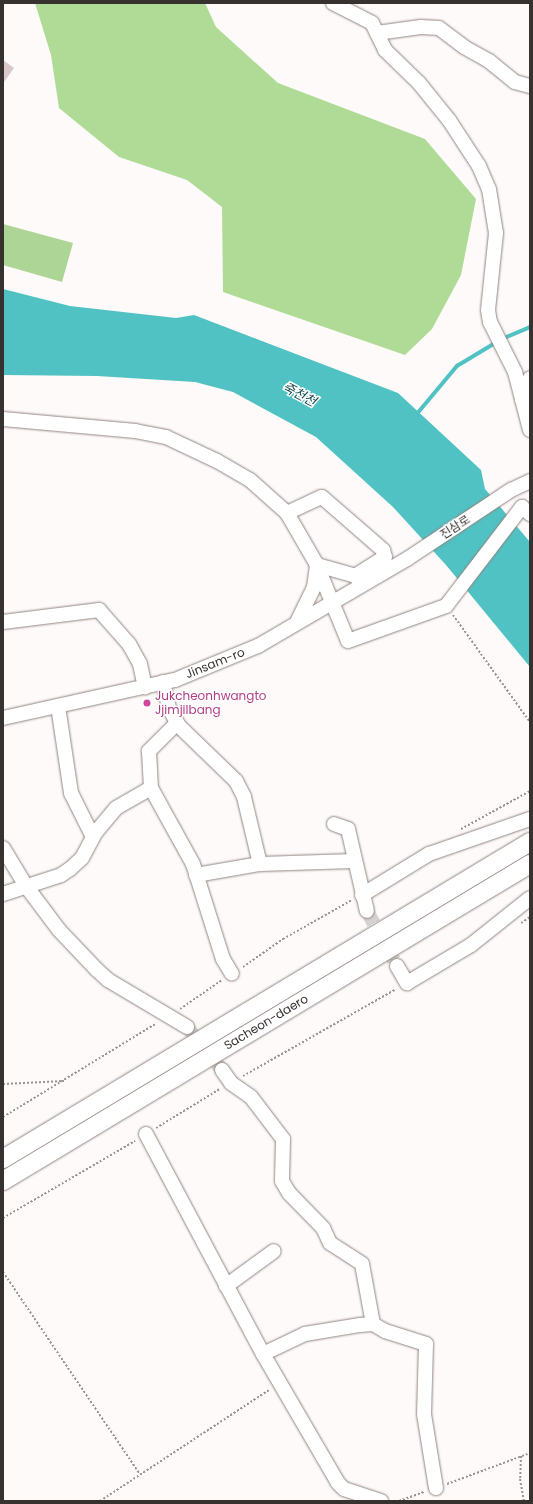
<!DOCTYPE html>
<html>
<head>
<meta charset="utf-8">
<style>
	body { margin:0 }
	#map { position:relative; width:533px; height:1504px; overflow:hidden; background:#fdfaf9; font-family:Poppins,"Noto Sans KR",sans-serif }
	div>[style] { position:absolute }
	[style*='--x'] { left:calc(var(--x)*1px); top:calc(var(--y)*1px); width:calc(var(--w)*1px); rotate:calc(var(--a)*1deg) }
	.green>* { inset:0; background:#add595 }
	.forest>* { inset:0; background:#b0db97 }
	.water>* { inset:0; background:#50c2c3 }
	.stream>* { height:3.5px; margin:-1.75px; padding:0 1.75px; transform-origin:1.75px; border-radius:1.75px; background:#50c2c3 }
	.building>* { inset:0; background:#d9c9c8 }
	.minor-tunnel>* { height:14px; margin-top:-7px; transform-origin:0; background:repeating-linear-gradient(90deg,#d5d2d1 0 14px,transparent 0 21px) }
	.path>* { height:2px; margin-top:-1px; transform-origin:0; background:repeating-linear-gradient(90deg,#989392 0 2px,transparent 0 4px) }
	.roads { filter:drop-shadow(0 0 1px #928580) drop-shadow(0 0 1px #928580) }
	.minor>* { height:14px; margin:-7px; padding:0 7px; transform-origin:7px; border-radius:7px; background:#fff }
	.major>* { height:18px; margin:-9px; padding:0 9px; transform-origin:9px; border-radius:9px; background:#fff }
	.dots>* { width:11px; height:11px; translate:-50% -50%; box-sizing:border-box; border:2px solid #fff; border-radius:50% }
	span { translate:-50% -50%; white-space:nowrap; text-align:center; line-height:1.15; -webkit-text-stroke:3px #fff; paint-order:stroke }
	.street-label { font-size:12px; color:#37312f }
	.hotel-label { font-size:12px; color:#b23c85 }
	.left { translate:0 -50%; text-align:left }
	.water-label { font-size:13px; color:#174a4a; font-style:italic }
	.frame { position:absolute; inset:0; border:4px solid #37312f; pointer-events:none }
</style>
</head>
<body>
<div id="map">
	<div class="green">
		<div style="clip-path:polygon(3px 224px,73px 243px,62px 282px,3px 265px)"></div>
	</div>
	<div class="forest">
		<div style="clip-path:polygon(35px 3px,205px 3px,216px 27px,278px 83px,425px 139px,476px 199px,461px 275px,432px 329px,405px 355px,223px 292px,222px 207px,187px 180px,119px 157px,59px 108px,51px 55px)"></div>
	</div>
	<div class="water">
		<div style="clip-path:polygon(3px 289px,70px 306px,176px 318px,194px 315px,398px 393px,481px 470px,485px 489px,530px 542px,530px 667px,446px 565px,393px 507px,316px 437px,233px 392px,195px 382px,97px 376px,3px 375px)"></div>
	</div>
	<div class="stream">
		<div style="--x:502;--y:339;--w:30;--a:-23"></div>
		<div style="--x:416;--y:415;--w:64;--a:-50.1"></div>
		<div style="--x:457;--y:366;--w:47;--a:-31"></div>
	</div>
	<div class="building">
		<div style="clip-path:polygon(3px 60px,14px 68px,4px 82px,3px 81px)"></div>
	</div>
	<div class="minor-tunnel">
		<div style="--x:367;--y:911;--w:63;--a:61.4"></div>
		<div style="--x:187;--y:1027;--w:55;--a:50.9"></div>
	</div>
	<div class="path">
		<div style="--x:453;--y:615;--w:132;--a:54.3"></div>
		<div style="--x:461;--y:829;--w:79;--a:-28.8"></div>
		<div style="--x:521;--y:923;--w:11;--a:-34"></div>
		<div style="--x:243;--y:967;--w:49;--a:-35"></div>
		<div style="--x:283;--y:939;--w:79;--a:-29.5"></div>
		<div style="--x:180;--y:1009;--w:51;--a:-34.6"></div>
		<div style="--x:243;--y:1076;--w:176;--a:-29.6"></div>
		<div style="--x:3;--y:1084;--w:61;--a:-2.8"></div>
		<div style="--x:3;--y:1117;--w:180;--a:-31.4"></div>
		<div style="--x:156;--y:1128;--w:75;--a:-31.4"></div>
		<div style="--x:3;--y:1218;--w:153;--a:-30.3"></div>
		<div style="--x:3;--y:1272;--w:244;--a:55.9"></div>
		<div style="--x:521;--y:1456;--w:23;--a:92"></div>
		<div style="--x:520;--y:1479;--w:22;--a:80"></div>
		<div style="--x:447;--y:1484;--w:89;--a:-20.5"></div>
		<div style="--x:100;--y:1501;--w:202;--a:-33.3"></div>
		<div style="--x:399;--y:1501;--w:27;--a:-20"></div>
	</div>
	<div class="roads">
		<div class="minor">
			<div style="--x:333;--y:3;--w:44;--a:27.1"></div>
			<div style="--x:372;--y:23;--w:30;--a:64"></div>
			<div style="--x:385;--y:50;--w:47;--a:44.1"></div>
			<div style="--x:419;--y:83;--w:48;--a:51"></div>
			<div style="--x:449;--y:120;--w:55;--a:56.9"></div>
			<div style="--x:479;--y:166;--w:25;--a:67"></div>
			<div style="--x:489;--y:189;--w:45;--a:81"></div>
			<div style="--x:496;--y:233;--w:77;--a:95.9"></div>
			<div style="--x:488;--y:310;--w:12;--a:81"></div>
			<div style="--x:490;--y:322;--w:56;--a:63.4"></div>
			<div style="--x:515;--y:372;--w:60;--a:75.5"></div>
			<div style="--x:377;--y:33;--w:44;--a:-7.8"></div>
			<div style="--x:421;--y:27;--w:18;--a:3"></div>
			<div style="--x:439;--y:28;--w:31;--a:37"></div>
			<div style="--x:464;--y:47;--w:29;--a:29"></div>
			<div style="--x:489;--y:61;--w:33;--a:39"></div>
			<div style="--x:515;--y:82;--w:16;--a:15"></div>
			<div style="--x:522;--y:400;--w:23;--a:-70"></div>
			<div style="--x:3;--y:419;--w:133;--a:5.2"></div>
			<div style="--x:135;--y:431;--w:32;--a:11"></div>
			<div style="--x:166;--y:437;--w:56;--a:25.2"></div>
			<div style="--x:217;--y:461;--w:38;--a:30"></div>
			<div style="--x:250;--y:480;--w:50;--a:41.7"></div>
			<div style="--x:287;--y:513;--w:58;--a:59.9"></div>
			<div style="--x:316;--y:563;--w:84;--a:67.7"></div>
			<div style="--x:348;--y:641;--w:104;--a:-19.7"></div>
			<div style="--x:446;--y:606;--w:125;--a:-52.5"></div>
			<div style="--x:522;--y:507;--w:11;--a:41"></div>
			<div style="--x:287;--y:513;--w:38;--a:-25"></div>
			<div style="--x:322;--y:497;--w:81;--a:41"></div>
			<div style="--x:383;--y:550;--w:7;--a:74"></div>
			<div style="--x:385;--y:557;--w:36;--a:148"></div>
			<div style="--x:3;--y:622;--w:97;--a:-7.1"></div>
			<div style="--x:99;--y:610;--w:45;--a:48.6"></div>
			<div style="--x:129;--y:644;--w:23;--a:61"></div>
			<div style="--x:140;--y:664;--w:24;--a:78"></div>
			<div style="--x:297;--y:622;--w:39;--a:-64"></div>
			<div style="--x:314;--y:587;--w:22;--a:-82"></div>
			<div style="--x:317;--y:565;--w:48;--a:15.8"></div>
			<div style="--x:163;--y:682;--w:27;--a:77"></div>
			<div style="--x:169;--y:708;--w:21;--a:61"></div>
			<div style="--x:179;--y:726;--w:79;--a:44"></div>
			<div style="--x:236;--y:781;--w:18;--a:63"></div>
			<div style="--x:244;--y:797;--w:69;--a:76.6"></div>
			<div style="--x:58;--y:706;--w:88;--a:81.5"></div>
			<div style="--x:71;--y:793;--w:49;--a:63.4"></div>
			<div style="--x:3;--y:718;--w:176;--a:-12.5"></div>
			<div style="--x:175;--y:680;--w:90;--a:-22.3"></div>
			<div style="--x:258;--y:646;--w:173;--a:-30.3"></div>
			<div style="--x:407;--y:559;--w:125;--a:-33.6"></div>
			<div style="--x:511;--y:490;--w:21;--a:-25"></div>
			<div style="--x:177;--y:723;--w:40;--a:135"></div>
			<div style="--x:149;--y:751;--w:37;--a:87"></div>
			<div style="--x:151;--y:788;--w:87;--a:61.1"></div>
			<div style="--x:193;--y:864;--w:100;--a:72.5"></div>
			<div style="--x:223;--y:959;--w:17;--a:59"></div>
			<div style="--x:334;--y:824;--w:15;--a:20"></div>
			<div style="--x:348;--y:829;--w:84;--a:77"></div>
			<div style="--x:3;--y:848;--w:44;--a:58.8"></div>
			<div style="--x:26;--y:886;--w:55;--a:53.1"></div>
			<div style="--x:59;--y:930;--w:55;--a:46.5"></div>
			<div style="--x:97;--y:970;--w:15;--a:42"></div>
			<div style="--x:108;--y:980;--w:92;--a:30.7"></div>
			<div style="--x:196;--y:875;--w:65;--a:-9.8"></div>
			<div style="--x:260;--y:864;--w:94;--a:-1.8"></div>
			<div style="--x:3;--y:894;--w:61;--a:-18.1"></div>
			<div style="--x:61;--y:875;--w:11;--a:-34"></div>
			<div style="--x:70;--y:869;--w:16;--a:-43"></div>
			<div style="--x:82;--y:858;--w:30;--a:-62"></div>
			<div style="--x:96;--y:832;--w:31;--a:-50"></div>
			<div style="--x:116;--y:808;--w:40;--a:-29.7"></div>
			<div style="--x:362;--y:895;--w:79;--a:-31.5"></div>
			<div style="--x:429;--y:854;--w:107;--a:-19.1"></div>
			<div style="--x:397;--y:966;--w:20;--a:60"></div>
			<div style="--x:407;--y:983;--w:74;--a:-30.7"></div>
			<div style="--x:471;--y:945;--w:75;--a:-38.5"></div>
			<div style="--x:222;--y:1070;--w:16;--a:55"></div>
			<div style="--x:231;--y:1083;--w:24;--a:35"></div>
			<div style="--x:251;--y:1097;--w:53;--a:52.7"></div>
			<div style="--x:283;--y:1139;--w:42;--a:91.4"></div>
			<div style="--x:282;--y:1181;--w:14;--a:60"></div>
			<div style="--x:289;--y:1193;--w:49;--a:45.8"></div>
			<div style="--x:323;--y:1228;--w:17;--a:65"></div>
			<div style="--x:330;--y:1243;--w:38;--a:33"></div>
			<div style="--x:362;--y:1264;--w:61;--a:79.6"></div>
			<div style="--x:146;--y:1134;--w:249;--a:62"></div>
			<div style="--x:263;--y:1354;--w:149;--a:59.8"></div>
			<div style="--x:338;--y:1483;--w:8;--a:45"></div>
			<div style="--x:344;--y:1489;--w:39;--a:18"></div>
			<div style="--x:226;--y:1286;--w:59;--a:-36.1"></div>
			<div style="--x:263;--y:1354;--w:47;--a:-25.5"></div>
			<div style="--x:305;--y:1334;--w:56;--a:-9.3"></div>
			<div style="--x:360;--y:1325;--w:13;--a:-4"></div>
			<div style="--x:373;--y:1324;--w:14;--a:30"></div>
			<div style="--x:385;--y:1331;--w:43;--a:17.6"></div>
			<div style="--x:426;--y:1344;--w:70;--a:91.6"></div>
			<div style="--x:424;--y:1414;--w:75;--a:80.8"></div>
		</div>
		<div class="major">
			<div style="--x:3;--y:1159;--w:615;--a:-31.03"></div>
			<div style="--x:3;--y:1181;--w:615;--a:-31.03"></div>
		</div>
	</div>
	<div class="dots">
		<div style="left:147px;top:703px;background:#d1479c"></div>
	</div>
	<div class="street-label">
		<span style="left:455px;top:527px;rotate:-33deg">진삼로</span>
		<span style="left:215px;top:663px;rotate:-22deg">Jinsam-ro</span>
		<span style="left:266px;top:1022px;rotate:-31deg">Sacheon-daero</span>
	</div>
	<div class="hotel-label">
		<span class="left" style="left:155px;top:703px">Jukcheonhwangto<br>Jjimjilbang</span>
	</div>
	<div class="water-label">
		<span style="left:299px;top:395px;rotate:28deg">죽천천</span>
	</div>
	<div class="frame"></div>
</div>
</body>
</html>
